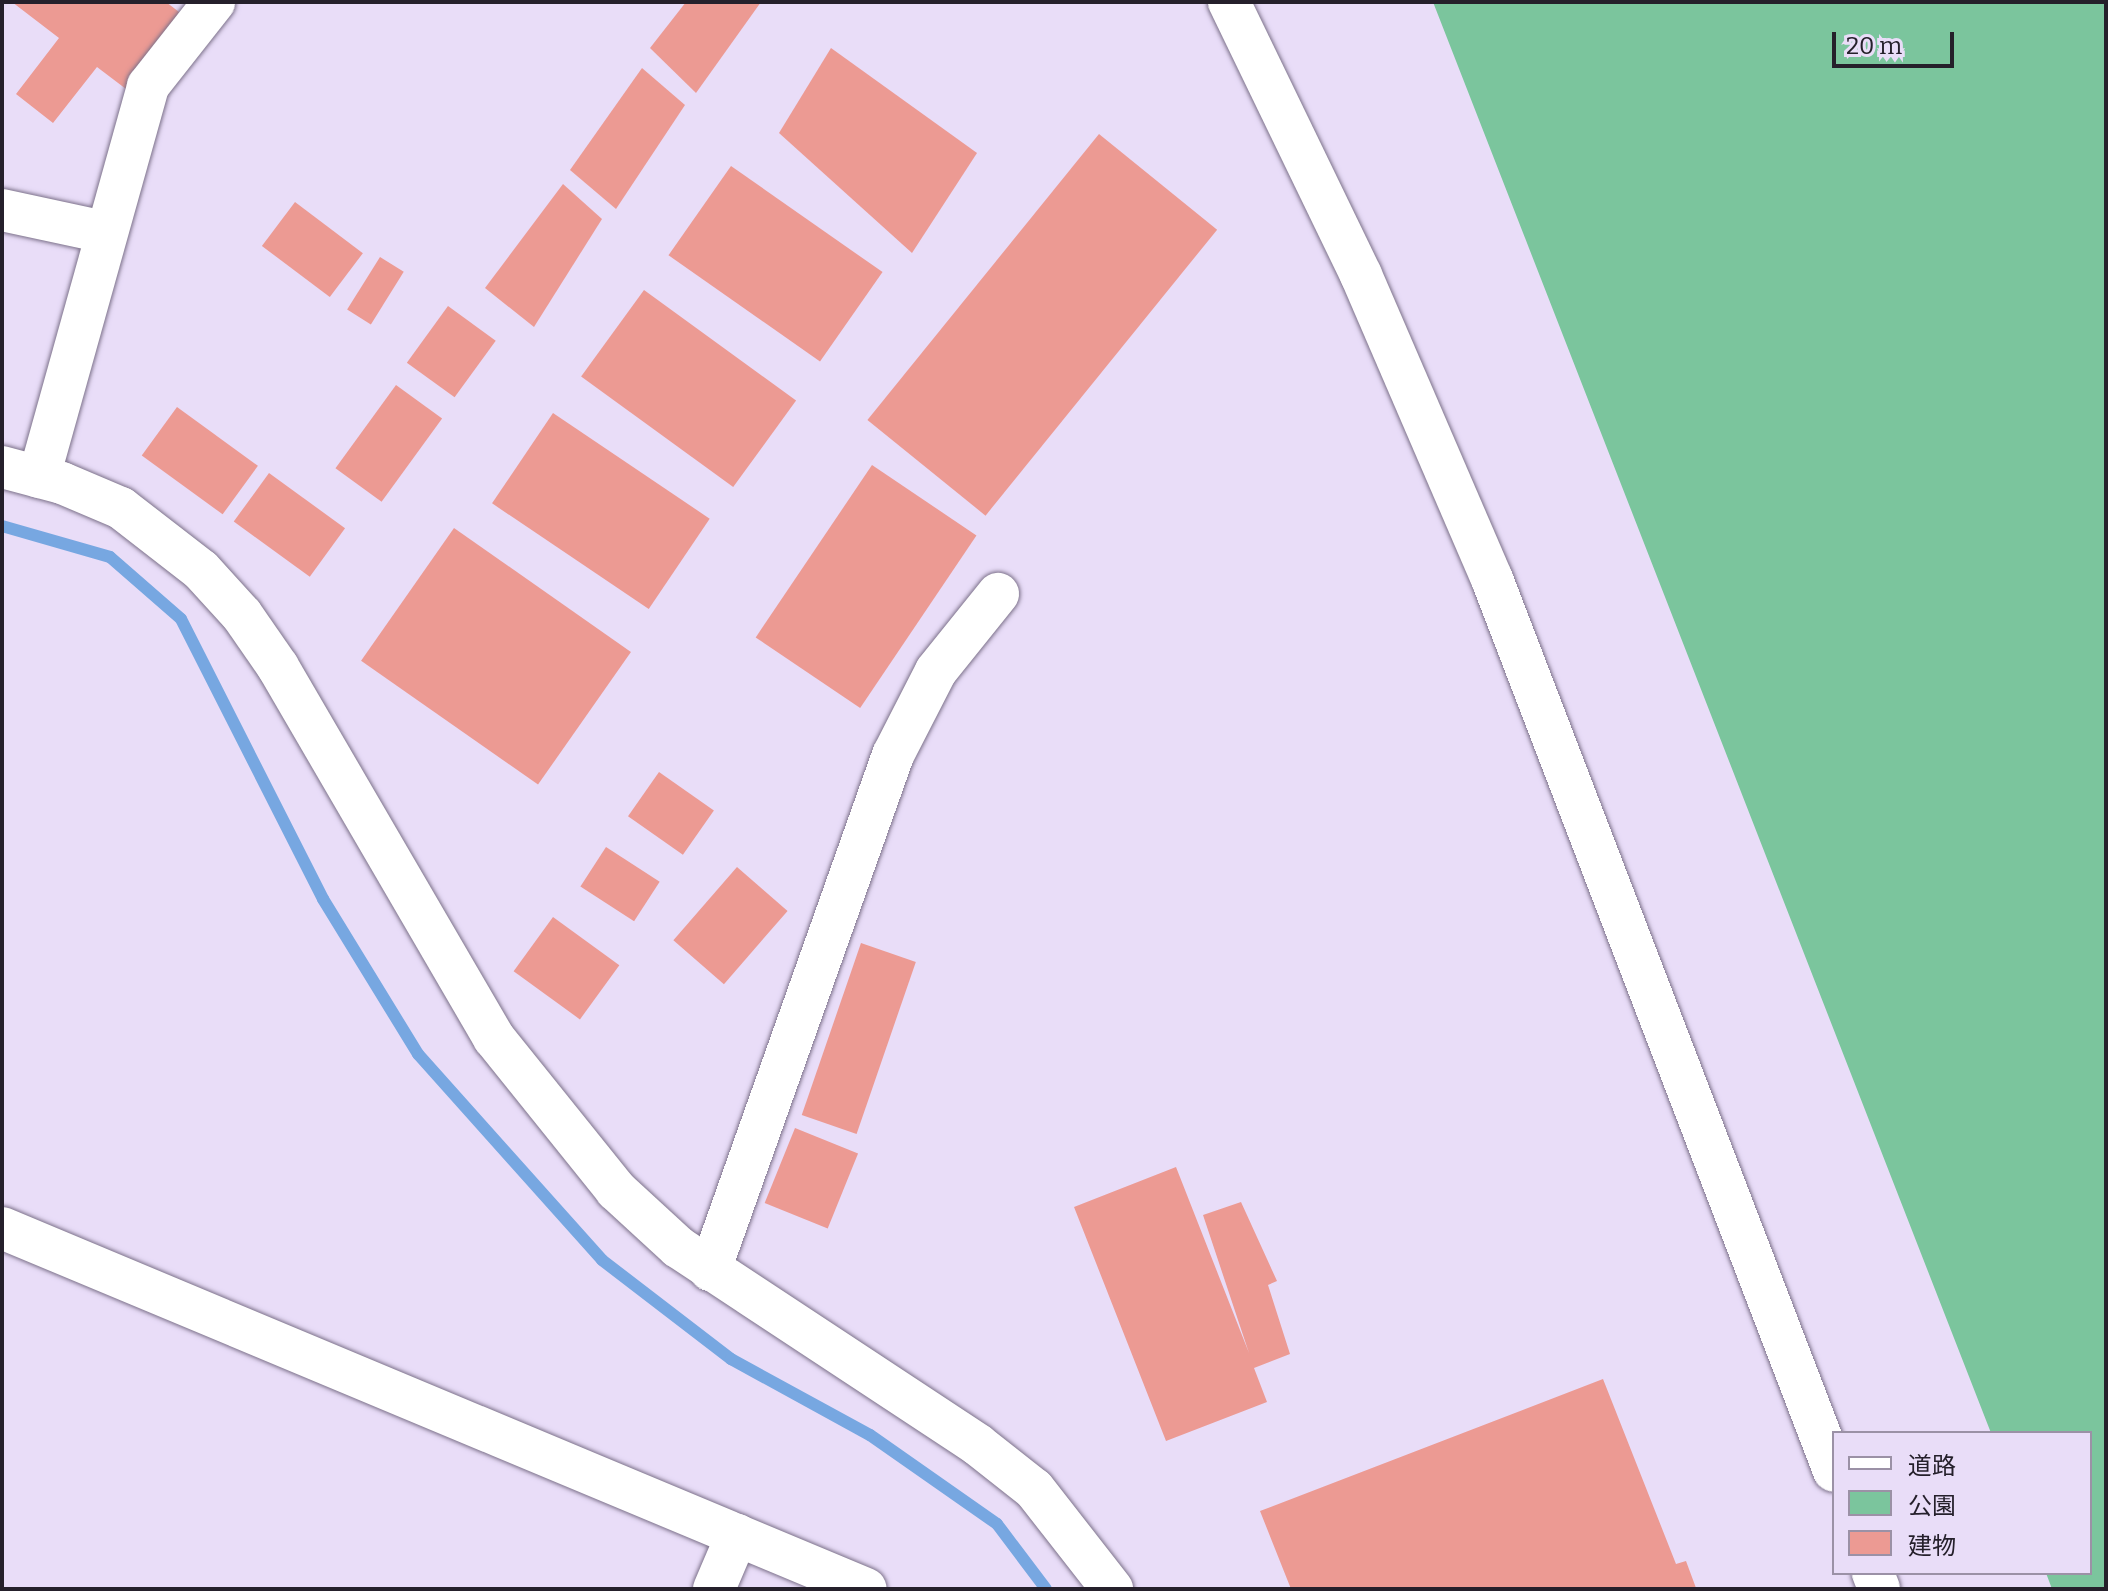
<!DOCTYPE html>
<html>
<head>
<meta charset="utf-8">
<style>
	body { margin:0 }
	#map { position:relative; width:2108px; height:1591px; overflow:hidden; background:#e9ddf8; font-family:Bitter,"Noto Sans JP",serif }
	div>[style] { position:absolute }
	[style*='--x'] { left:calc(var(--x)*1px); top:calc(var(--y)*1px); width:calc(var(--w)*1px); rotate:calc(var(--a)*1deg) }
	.green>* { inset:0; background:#7bc59d }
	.stream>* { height:12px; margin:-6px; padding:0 6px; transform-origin:6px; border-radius:6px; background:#77a7e1 }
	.building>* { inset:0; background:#ec9a93; transform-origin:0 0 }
	.roads { filter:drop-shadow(0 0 2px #7c718a) drop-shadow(0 0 2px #7c718a) }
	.minor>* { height:42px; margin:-21px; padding:0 21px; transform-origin:21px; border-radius:21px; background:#fff }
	span { translate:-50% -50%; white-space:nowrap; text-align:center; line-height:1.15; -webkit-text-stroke:7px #e9ddf8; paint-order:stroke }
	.frame { position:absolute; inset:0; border:4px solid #25202b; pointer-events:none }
	.legend { position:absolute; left:1832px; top:1431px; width:260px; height:144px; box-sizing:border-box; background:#e9ddf8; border:2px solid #9b91a6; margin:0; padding:10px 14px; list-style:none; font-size:24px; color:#25202b }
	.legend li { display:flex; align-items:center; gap:16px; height:40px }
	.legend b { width:40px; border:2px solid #9b91a6 }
	.scale { position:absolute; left:1832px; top:32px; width:122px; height:36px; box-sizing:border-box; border:4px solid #25202b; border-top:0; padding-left:10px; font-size:24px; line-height:28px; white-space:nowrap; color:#25202b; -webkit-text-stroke:6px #e9ddf8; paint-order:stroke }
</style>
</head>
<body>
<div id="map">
	<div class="green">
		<div style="clip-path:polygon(1433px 2px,2106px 2px,2106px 1589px,2052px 1589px,2046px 1573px,2090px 1573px,2090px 1433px,1991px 1433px)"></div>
	</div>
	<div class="stream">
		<div style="--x:2;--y:526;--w:112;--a:16"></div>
		<div style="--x:110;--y:557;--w:94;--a:41.1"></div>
		<div style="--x:181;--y:619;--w:314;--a:63.1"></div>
		<div style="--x:323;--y:899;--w:182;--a:58.5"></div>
		<div style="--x:418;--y:1054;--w:276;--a:48.2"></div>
		<div style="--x:602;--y:1260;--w:163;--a:37.5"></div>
		<div style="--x:731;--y:1359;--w:158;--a:28.7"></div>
		<div style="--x:870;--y:1435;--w:155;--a:35"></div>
		<div style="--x:997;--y:1524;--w:81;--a:53"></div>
	</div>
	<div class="building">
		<div style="clip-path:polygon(12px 2px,166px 2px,183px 15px,126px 89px,97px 67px,53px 123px,16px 94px,59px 38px)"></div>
		<div style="clip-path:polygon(686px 2px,761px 2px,696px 93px,650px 48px)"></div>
		<div style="clip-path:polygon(831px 48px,977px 153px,912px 253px,779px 133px)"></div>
		<div style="clip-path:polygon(642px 68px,685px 105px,616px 209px,570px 170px)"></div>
		<div style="left:1099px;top:134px;width:152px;height:368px;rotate:39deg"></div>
		<div style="left:731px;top:166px;width:185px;height:109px;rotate:35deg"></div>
		<div style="clip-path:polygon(563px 184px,602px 219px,534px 327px,485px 288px)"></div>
		<div style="left:295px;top:202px;width:85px;height:55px;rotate:37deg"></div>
		<div style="left:380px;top:257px;width:28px;height:62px;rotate:32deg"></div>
		<div style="left:644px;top:290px;width:188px;height:107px;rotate:36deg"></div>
		<div style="left:448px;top:306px;width:59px;height:70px;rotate:36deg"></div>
		<div style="left:396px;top:385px;width:57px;height:103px;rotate:36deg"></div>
		<div style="left:177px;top:407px;width:100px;height:60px;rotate:36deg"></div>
		<div style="left:553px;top:413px;width:189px;height:109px;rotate:34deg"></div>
		<div style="left:872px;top:465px;width:126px;height:208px;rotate:34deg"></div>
		<div style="left:269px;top:473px;width:94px;height:60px;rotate:36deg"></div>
		<div style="left:454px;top:528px;width:216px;height:162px;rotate:35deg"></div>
		<div style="left:659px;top:772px;width:67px;height:54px;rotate:35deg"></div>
		<div style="left:606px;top:847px;width:64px;height:47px;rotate:33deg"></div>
		<div style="left:737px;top:867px;width:67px;height:97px;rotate:41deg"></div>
		<div style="left:553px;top:917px;width:82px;height:67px;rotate:36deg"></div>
		<div style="left:861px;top:943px;width:58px;height:182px;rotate:19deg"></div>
		<div style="left:795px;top:1128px;width:68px;height:81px;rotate:22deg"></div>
		<div style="clip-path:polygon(1176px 1167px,1249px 1353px,1203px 1215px,1241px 1202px,1277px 1281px,1268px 1285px,1290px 1354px,1254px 1368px,1267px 1402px,1166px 1441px,1074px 1207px)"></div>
		<div style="clip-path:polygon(1603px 1379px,1676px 1564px,1686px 1561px,1696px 1588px,1291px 1589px,1260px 1511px)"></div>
	</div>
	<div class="roads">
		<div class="minor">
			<div style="--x:1229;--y:2;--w:303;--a:64.2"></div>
			<div style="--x:1361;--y:275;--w:331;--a:66.7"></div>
			<div style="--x:1492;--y:579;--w:955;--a:69.02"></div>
			<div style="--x:2;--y:210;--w:105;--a:12.1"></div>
			<div style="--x:2;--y:467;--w:62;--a:14.9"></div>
			<div style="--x:62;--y:483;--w:64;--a:23"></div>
			<div style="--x:121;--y:508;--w:101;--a:37.8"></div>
			<div style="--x:201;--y:570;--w:61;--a:47.7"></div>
			<div style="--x:242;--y:615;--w:63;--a:55.3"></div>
			<div style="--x:278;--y:667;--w:429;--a:59.8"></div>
			<div style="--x:494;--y:1038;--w:195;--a:51.2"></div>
			<div style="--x:616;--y:1190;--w:84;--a:42.6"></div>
			<div style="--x:678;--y:1247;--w:359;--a:33.4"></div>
			<div style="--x:978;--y:1445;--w:71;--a:38.2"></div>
			<div style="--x:1034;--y:1489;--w:127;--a:52"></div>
			<div style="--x:39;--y:477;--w:406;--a:-74.4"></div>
			<div style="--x:148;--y:86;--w:107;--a:-51.8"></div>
			<div style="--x:2;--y:1228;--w:936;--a:22.68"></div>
			<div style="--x:710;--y:1270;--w:547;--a:-70.44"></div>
			<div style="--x:893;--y:755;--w:94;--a:-62.9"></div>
			<div style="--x:936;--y:671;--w:99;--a:-51.2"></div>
			<div style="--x:1873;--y:1573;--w:17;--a:69"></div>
			<div style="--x:714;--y:1589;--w:59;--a:-66.9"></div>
		</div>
	</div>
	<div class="frame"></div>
	<ul class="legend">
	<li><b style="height:10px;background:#fff"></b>道路</li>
	<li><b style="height:22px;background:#7bc59d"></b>公園</li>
	<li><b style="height:22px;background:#ec9a93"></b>建物</li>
	</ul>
	<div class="scale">20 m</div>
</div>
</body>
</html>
